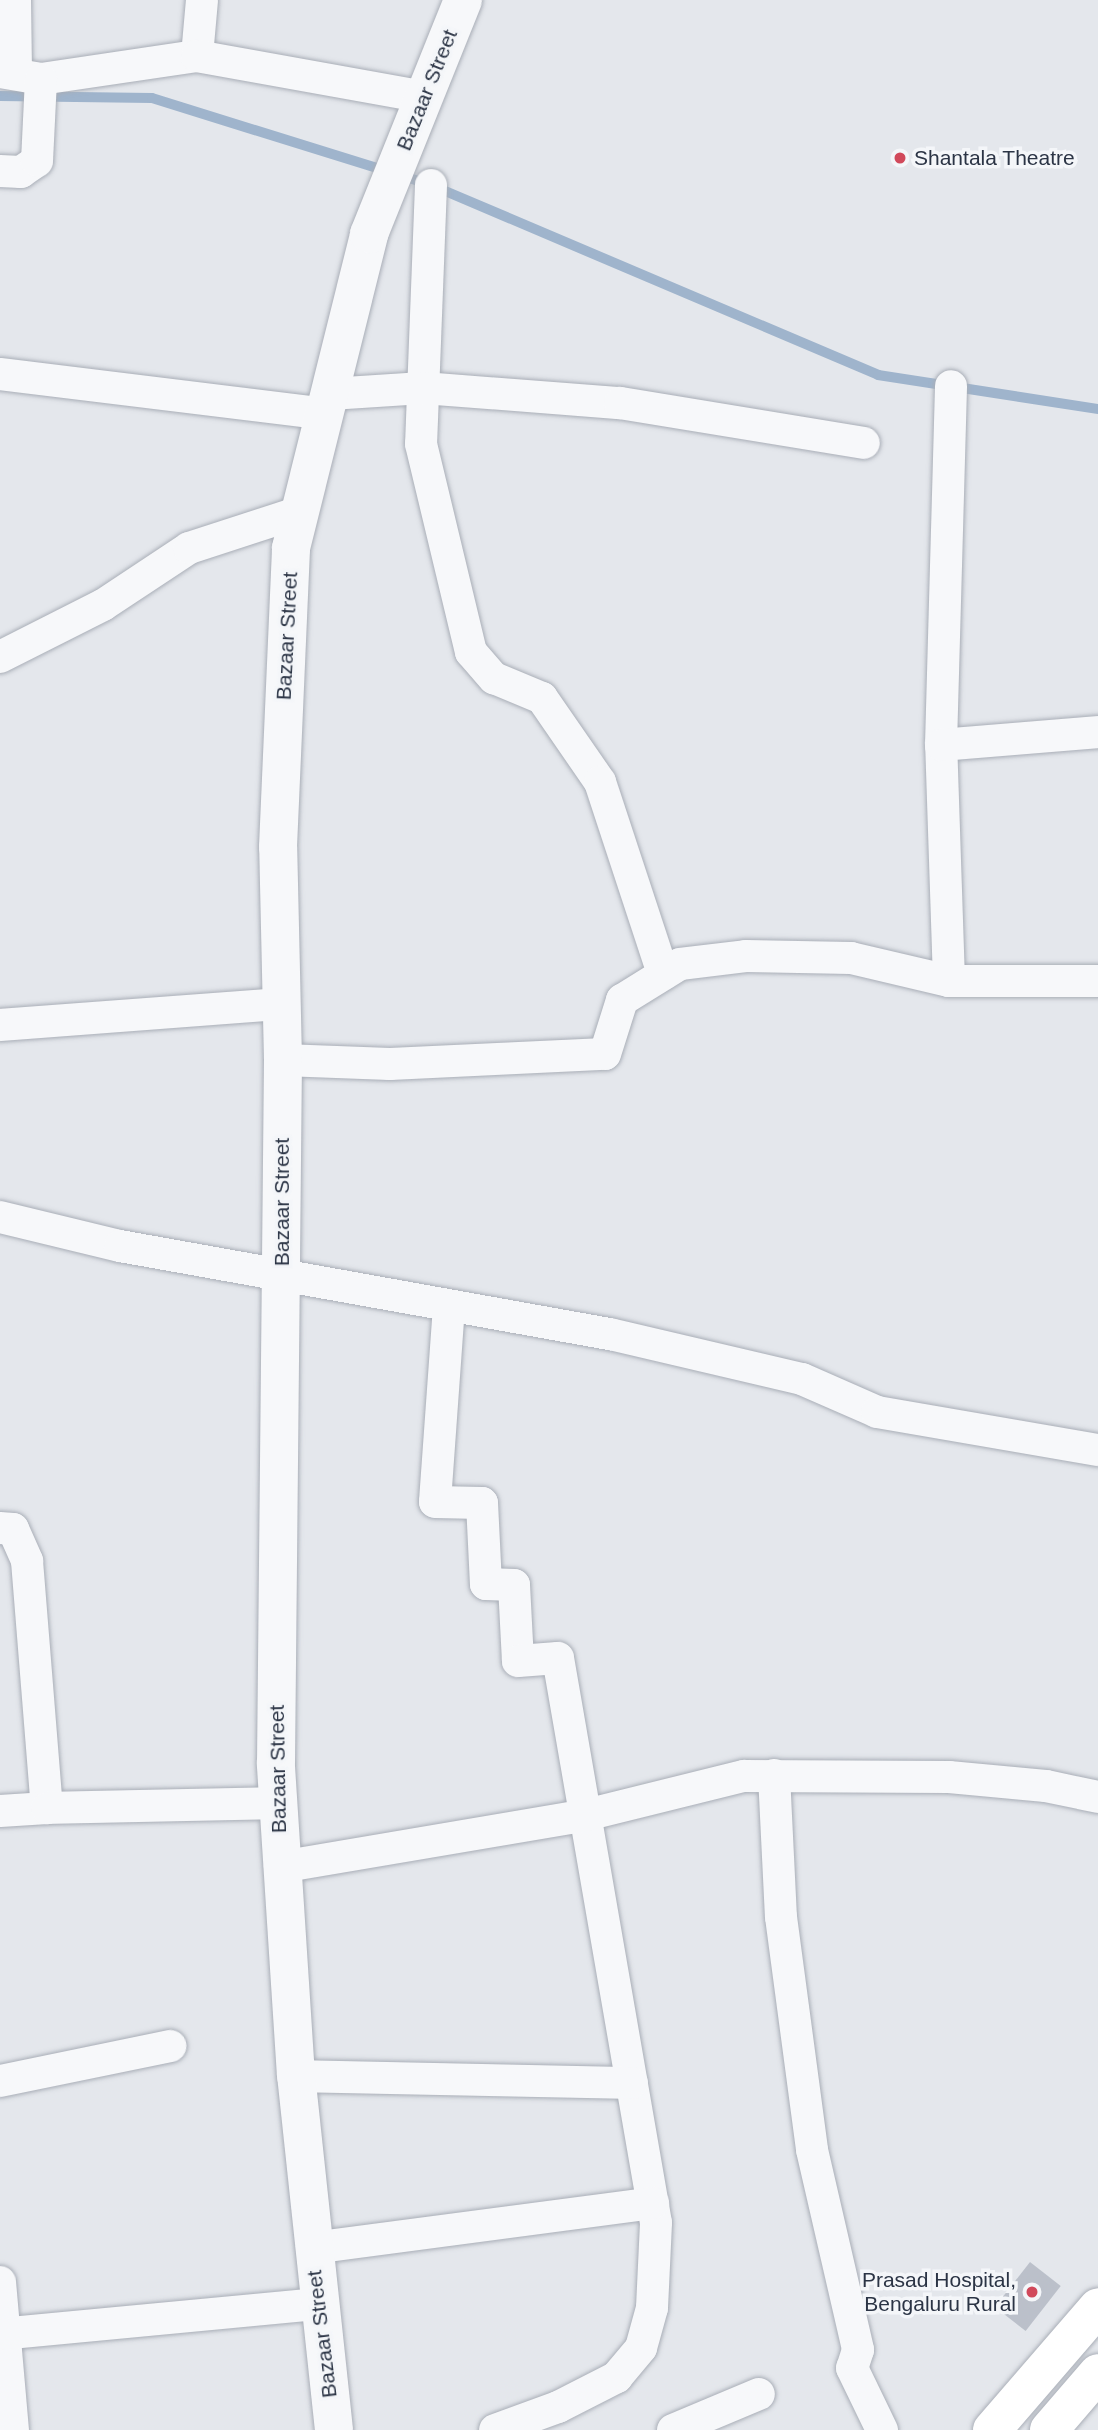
<!DOCTYPE html>
<html>
<head>
<meta charset="utf-8">
<style>
	body { margin:0 }
	#map { position:relative; width:1098px; height:2430px; overflow:hidden; background:#e4e7ec; font-family:Helvetica,sans-serif }
	div>[style] { position:absolute }
	[style*='--x'] { left:calc(var(--x)*1px); top:calc(var(--y)*1px); width:calc(var(--w)*1px); rotate:calc(var(--a)*1deg) }
	.stream>* { height:10px; margin:-5px; padding:0 5px; transform-origin:5px; border-radius:5px; background:#9fb4cc }
	.building>* { inset:0; background:#bbc0ca; transform-origin:0 0 }
	.roads { filter:drop-shadow(0 0 2px #a9aeb7) drop-shadow(0 0 2px #a9aeb7) }
	.minor>* { height:32px; margin:-16px; padding:0 16px; transform-origin:16px; border-radius:16px; background:#f7f8fa }
	.tertiary>* { height:38px; margin:-19px; padding:0 19px; transform-origin:19px; border-radius:19px; background:#f7f8fa }
	.secondary>* { height:38px; margin:-19px; padding:0 19px; transform-origin:19px; border-radius:19px; background:#fff }
	.dots>* { width:19px; height:19px; translate:-50% -50%; box-sizing:border-box; border:4px solid #f4f6f9; border-radius:50% }
	span { translate:-50% -50%; white-space:nowrap; text-align:center; line-height:1.15; -webkit-text-stroke:7px #f4f6f9; paint-order:stroke }
	.street-label { font-size:21px; color:#2b3445 }
	.poi-label { font-size:21px; color:#2b3445 }
	.left { translate:0 -50%; text-align:left }
	.right { translate:-100% -50%; text-align:right }
</style>
</head>
<body>
<div id="map">
	<div class="stream">
		<div style="--x:0;--y:96;--w:152;--a:0.8"></div>
		<div style="--x:152;--y:98;--w:292;--a:17.3"></div>
		<div style="--x:431;--y:185;--w:486;--a:23"></div>
		<div style="--x:878;--y:375;--w:223;--a:8.8"></div>
	</div>
	<div class="building">
		<div style="left:1030px;top:2262px;width:39px;height:57px;rotate:38deg"></div>
	</div>
	<div class="roads">
		<div class="minor">
			<div style="--x:15;--y:0;--w:72;--a:89.2"></div>
			<div style="--x:197;--y:56;--w:56;--a:-84.9"></div>
			<div style="--x:0;--y:72;--w:42;--a:9.7"></div>
			<div style="--x:41;--y:79;--w:158;--a:-8.4"></div>
			<div style="--x:197;--y:56;--w:231;--a:10.2"></div>
			<div style="--x:0;--y:171;--w:21;--a:3"></div>
			<div style="--x:21;--y:172;--w:19;--a:-35"></div>
			<div style="--x:37;--y:161;--w:82;--a:-87.2"></div>
			<div style="--x:431;--y:185;--w:259;--a:92.2"></div>
			<div style="--x:421;--y:444;--w:214;--a:76.5"></div>
			<div style="--x:471;--y:652;--w:35;--a:49"></div>
			<div style="--x:494;--y:678;--w:52;--a:22.6"></div>
			<div style="--x:542;--y:698;--w:102;--a:55.4"></div>
			<div style="--x:600;--y:782;--w:202;--a:71.8"></div>
			<div style="--x:0;--y:374;--w:326;--a:7"></div>
			<div style="--x:330;--y:394;--w:93;--a:-3.7"></div>
			<div style="--x:423;--y:388;--w:198;--a:4.4"></div>
			<div style="--x:620;--y:403;--w:247;--a:9.3"></div>
			<div style="--x:0;--y:657;--w:115;--a:-26.8"></div>
			<div style="--x:103;--y:605;--w:103;--a:-33.5"></div>
			<div style="--x:189;--y:548;--w:117;--a:-18"></div>
			<div style="--x:941;--y:745;--w:359;--a:-88.4"></div>
			<div style="--x:949;--y:981;--w:236;--a:-91.9"></div>
			<div style="--x:941;--y:745;--w:158;--a:-4.7"></div>
			<div style="--x:0;--y:1025;--w:283;--a:-4.3"></div>
			<div style="--x:283;--y:1060;--w:107;--a:2.1"></div>
			<div style="--x:390;--y:1064;--w:215;--a:-2.7"></div>
			<div style="--x:605;--y:1054;--w:57;--a:-72.5"></div>
			<div style="--x:622;--y:1000;--w:68;--a:-31.8"></div>
			<div style="--x:680;--y:964;--w:66;--a:-6.9"></div>
			<div style="--x:746;--y:956;--w:105;--a:1.1"></div>
			<div style="--x:851;--y:958;--w:101;--a:13.2"></div>
			<div style="--x:949;--y:981;--w:149;--a:0"></div>
			<div style="--x:0;--y:1217;--w:123;--a:13.6"></div>
			<div style="--x:120;--y:1246;--w:498;--a:10.2"></div>
			<div style="--x:610;--y:1334;--w:197;--a:13.2"></div>
			<div style="--x:802;--y:1379;--w:82;--a:23.7"></div>
			<div style="--x:877;--y:1412;--w:224;--a:9.8"></div>
			<div style="--x:449;--y:1306;--w:196;--a:94.1"></div>
			<div style="--x:435;--y:1502;--w:47;--a:1.2"></div>
			<div style="--x:482;--y:1503;--w:81;--a:87.2"></div>
			<div style="--x:486;--y:1584;--w:28;--a:2"></div>
			<div style="--x:514;--y:1585;--w:76;--a:87"></div>
			<div style="--x:518;--y:1661;--w:40;--a:-4.3"></div>
			<div style="--x:558;--y:1658;--w:573;--a:80.16"></div>
			<div style="--x:656;--y:2223;--w:85;--a:92.7"></div>
			<div style="--x:652;--y:2308;--w:41;--a:105.4"></div>
			<div style="--x:641;--y:2348;--w:38;--a:130"></div>
			<div style="--x:617;--y:2377;--w:66;--a:153"></div>
			<div style="--x:558;--y:2407;--w:67;--a:159.9"></div>
			<div style="--x:0;--y:1528;--w:13;--a:4"></div>
			<div style="--x:13;--y:1529;--w:35;--a:66"></div>
			<div style="--x:27;--y:1561;--w:248;--a:85.4"></div>
			<div style="--x:47;--y:1808;--w:47;--a:176.3"></div>
			<div style="--x:774;--y:1775;--w:142;--a:87.2"></div>
			<div style="--x:781;--y:1917;--w:235;--a:82.4"></div>
			<div style="--x:812;--y:2150;--w:205;--a:77"></div>
			<div style="--x:858;--y:2350;--w:19;--a:108"></div>
			<div style="--x:852;--y:2368;--w:69;--a:64.2"></div>
			<div style="--x:47;--y:1808;--w:232;--a:-1.2"></div>
			<div style="--x:280;--y:1867;--w:310;--a:-9.6"></div>
			<div style="--x:586;--y:1815;--w:163;--a:-13.9"></div>
			<div style="--x:744;--y:1776;--w:205;--a:0.3"></div>
			<div style="--x:949;--y:1777;--w:97;--a:5.3"></div>
			<div style="--x:1046;--y:1786;--w:53;--a:11.9"></div>
			<div style="--x:296;--y:2076;--w:336;--a:1.2"></div>
			<div style="--x:0;--y:2081;--w:174;--a:-11.6"></div>
			<div style="--x:312;--y:2248;--w:344;--a:-7.5"></div>
			<div style="--x:0;--y:2282;--w:149;--a:85"></div>
			<div style="--x:0;--y:2334;--w:320;--a:-5.4"></div>
			<div style="--x:673;--y:2430;--w:93;--a:-22.7"></div>
		</div>
		<div class="tertiary">
			<div style="--x:334;--y:2430;--w:356;--a:-96.1"></div>
			<div style="--x:296;--y:2076;--w:314;--a:-93.7"></div>
			<div style="--x:276;--y:1763;--w:703;--a:-89.43"></div>
			<div style="--x:283;--y:1060;--w:213;--a:-91.3"></div>
			<div style="--x:278;--y:847;--w:299;--a:-87.5"></div>
			<div style="--x:291;--y:548;--w:324;--a:-76"></div>
			<div style="--x:369;--y:234;--w:252;--a:-68.1"></div>
		</div>
		<div class="secondary">
			<div style="--x:992;--y:2430;--w:162;--a:-49.2"></div>
			<div style="--x:1049;--y:2430;--w:75;--a:-49.3"></div>
		</div>
	</div>
	<div class="dots">
		<div style="left:900px;top:158px;background:#d1495b"></div>
		<div style="left:1032px;top:2292px;background:#d1495b"></div>
	</div>
	<div class="street-label">
		<span style="left:427px;top:90px;rotate:-68deg">Bazaar Street</span>
		<span style="left:287px;top:636px;rotate:-87deg">Bazaar Street</span>
		<span style="left:282px;top:1202px;rotate:-90deg">Bazaar Street</span>
		<span style="left:278px;top:1769px;rotate:-91deg">Bazaar Street</span>
		<span style="left:322px;top:2334px;rotate:-97deg">Bazaar Street</span>
	</div>
	<div class="poi-label">
		<span class="left" style="left:914px;top:158px">Shantala Theatre</span>
		<span class="right" style="left:1016px;top:2292px">Prasad Hospital,<br>Bengaluru Rural</span>
	</div>
</div>
</body>
</html>
